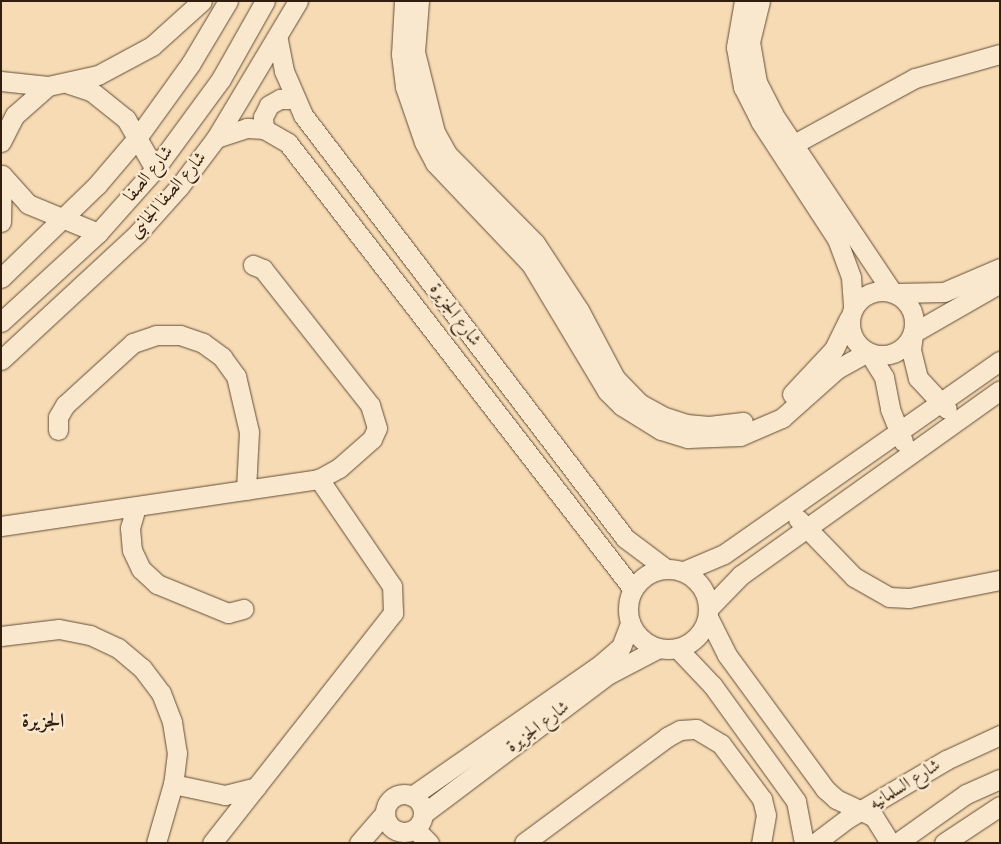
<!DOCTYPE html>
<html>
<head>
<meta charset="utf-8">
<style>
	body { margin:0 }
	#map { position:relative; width:1001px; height:844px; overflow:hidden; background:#f6dbb4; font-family:"IM FELL DW Pica",Amiri,serif }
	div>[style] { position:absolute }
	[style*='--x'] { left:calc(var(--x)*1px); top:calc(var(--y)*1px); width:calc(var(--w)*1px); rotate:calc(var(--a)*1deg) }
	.roads { filter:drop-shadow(0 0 1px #634d38) drop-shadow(0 0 1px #634d38) }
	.minor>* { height:19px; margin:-9.5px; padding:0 9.5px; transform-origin:9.5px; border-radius:9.5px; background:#f9e8ce }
	.minor>.ring { margin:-9.5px; padding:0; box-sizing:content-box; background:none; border:19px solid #f9e8ce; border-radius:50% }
	span { translate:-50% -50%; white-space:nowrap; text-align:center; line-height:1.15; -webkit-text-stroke:5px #f9e8ce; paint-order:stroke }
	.street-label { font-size:18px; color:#321e0e }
	.quarter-label { font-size:20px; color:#321e0e; font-weight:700 }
	.frame { position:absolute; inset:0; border:2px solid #321e0e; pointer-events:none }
</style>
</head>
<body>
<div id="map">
	<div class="roads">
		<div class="minor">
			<div style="--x:404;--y:1;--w:53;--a:93.2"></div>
			<div style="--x:401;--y:54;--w:33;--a:83"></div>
			<div style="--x:405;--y:87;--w:58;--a:70.9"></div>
			<div style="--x:424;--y:142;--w:24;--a:62"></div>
			<div style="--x:435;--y:163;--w:139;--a:46.5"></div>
			<div style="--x:531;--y:264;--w:148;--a:59.1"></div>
			<div style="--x:607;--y:391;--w:21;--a:45"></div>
			<div style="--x:622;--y:406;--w:46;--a:31.6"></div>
			<div style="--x:661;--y:430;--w:28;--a:17"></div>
			<div style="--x:688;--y:438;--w:52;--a:-2.2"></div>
			<div style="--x:740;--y:436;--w:46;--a:-23.2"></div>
			<div style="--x:782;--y:418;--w:74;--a:-41.7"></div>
			<div style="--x:837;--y:369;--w:35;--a:-29"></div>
			<div style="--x:419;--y:1;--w:51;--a:94.5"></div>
			<div style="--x:415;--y:52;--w:82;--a:76"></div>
			<div style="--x:435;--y:132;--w:25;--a:61"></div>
			<div style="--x:447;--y:154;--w:125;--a:45.3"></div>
			<div style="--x:535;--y:243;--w:80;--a:56.7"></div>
			<div style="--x:579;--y:310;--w:77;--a:62.1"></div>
			<div style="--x:615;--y:378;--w:35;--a:46"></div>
			<div style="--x:639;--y:403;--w:26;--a:29"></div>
			<div style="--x:662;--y:416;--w:25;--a:18"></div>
			<div style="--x:686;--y:424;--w:23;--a:5"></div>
			<div style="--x:709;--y:426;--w:34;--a:-7"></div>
			<div style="--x:744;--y:1;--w:47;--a:99.9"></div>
			<div style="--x:736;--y:47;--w:41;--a:80.1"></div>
			<div style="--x:743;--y:87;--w:38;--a:63"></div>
			<div style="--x:760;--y:121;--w:141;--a:56.9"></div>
			<div style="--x:837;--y:239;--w:40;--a:69.8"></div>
			<div style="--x:851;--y:277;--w:30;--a:86"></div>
			<div style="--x:760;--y:1;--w:42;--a:103.7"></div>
			<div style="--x:750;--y:42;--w:41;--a:80.1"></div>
			<div style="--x:757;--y:82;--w:36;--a:63"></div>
			<div style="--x:773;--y:114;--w:214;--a:56.2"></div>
			<div style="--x:278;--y:40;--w:32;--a:79"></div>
			<div style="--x:284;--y:71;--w:48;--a:66.6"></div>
			<div style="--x:303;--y:115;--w:532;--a:52.72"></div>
			<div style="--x:625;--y:538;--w:50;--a:36.9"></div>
			<div style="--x:1;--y:81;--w:47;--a:6.1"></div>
			<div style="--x:48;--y:86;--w:51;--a:-12.4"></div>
			<div style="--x:98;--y:75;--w:61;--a:-28.2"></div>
			<div style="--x:152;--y:46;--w:67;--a:-42"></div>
			<div style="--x:69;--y:84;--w:23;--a:18"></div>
			<div style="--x:91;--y:91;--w:45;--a:38.7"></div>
			<div style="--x:126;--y:119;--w:58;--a:59.9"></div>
			<div style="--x:264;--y:129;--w:12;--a:-95"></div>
			<div style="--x:263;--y:117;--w:13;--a:-63"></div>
			<div style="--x:269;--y:105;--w:13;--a:-29"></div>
			<div style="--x:280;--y:99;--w:13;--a:0"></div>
			<div style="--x:216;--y:138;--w:33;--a:-18"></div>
			<div style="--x:247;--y:128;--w:17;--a:3"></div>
			<div style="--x:264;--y:129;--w:28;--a:30"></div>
			<div style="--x:288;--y:143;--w:564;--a:52.28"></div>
			<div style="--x:1;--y:142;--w:30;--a:-63"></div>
			<div style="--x:15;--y:115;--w:44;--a:-41.3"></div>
			<div style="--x:794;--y:144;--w:138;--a:-28.6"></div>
			<div style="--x:915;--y:78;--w:88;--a:-15.8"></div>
			<div style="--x:2;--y:175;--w:39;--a:48"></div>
			<div style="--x:28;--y:204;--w:76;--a:22.5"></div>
			<div style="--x:1;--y:222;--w:47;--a:-88.8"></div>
			<div style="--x:1;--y:278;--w:134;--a:-44.1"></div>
			<div style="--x:97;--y:185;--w:62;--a:-49.6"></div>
			<div style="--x:137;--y:138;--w:92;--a:-54.2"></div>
			<div style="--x:191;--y:63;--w:72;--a:-59.2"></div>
			<div class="ring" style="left:850px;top:291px;width:45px;height:45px"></div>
			<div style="--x:896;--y:293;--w:48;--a:-1.2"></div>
			<div style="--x:944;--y:292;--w:61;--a:-23.2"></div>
			<div style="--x:1;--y:322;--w:132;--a:-42.5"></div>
			<div style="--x:98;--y:233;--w:86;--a:-48.3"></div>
			<div style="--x:155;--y:169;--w:112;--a:-53.7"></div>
			<div style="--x:221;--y:79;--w:90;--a:-60.6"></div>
			<div style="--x:913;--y:333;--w:100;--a:-29.9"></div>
			<div style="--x:913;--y:335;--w:15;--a:98"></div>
			<div style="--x:911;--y:350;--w:29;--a:76"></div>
			<div style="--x:918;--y:378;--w:42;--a:46.9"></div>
			<div style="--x:869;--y:353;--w:28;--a:58"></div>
			<div style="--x:884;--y:377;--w:33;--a:79"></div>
			<div style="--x:890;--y:409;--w:35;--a:68"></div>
			<div style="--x:1;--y:360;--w:185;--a:-42.8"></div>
			<div style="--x:137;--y:234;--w:63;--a:-48.2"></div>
			<div style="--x:179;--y:187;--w:61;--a:-52.9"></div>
			<div style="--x:216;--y:138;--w:160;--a:-59.1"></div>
			<div style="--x:792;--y:394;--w:62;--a:-47"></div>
			<div style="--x:834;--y:349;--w:34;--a:-64"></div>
			<div style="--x:58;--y:430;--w:13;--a:-90"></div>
			<div style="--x:58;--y:417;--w:14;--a:-60"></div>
			<div style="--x:65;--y:405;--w:92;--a:-42.4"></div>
			<div style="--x:133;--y:343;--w:24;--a:-19"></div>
			<div style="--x:156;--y:335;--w:24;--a:0"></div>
			<div style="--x:180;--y:335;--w:24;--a:19"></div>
			<div style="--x:203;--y:343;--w:24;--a:36"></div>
			<div style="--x:222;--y:357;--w:24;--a:54"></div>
			<div style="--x:236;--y:376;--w:57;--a:76.9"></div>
			<div style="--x:249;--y:432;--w:58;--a:93"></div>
			<div style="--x:136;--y:507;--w:22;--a:106"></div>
			<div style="--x:130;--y:528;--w:22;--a:85"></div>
			<div style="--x:132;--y:550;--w:21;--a:65"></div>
			<div style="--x:141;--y:569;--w:22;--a:43"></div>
			<div style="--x:157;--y:584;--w:77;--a:22.2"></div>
			<div style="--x:228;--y:613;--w:16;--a:-15"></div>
			<div style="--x:798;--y:519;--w:81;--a:46"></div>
			<div style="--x:854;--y:577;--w:40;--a:29.7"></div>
			<div style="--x:889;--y:597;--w:20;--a:3"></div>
			<div style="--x:909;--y:598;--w:93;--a:-11.2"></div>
			<div style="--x:1;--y:526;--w:321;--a:-8.4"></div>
			<div style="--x:319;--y:479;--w:23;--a:-29"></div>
			<div style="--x:339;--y:468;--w:44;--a:-41.3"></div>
			<div style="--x:372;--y:439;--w:12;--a:-66"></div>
			<div style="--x:377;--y:428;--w:24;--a:-107"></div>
			<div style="--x:370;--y:405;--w:173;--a:-128.2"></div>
			<div style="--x:263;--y:269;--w:11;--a:-158"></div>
			<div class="ring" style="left:628px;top:569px;width:61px;height:61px"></div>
			<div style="--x:684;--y:571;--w:43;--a:-23"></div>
			<div style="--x:724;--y:554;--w:337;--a:-35"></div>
			<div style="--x:709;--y:608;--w:46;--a:-45.9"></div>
			<div style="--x:741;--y:575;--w:318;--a:-35.5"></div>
			<div style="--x:708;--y:617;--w:42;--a:63.4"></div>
			<div style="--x:727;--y:655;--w:166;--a:53.8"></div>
			<div style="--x:825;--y:789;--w:15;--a:42"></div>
			<div style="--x:836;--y:799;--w:42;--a:25.3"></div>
			<div style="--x:874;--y:817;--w:31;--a:58"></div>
			<div style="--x:1;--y:636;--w:58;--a:-6.9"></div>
			<div style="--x:59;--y:629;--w:32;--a:11"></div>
			<div style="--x:90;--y:635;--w:31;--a:25"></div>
			<div style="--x:118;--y:648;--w:31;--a:40"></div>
			<div style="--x:142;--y:668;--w:31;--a:53"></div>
			<div style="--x:161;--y:693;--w:31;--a:69"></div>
			<div style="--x:172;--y:722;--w:31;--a:81"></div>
			<div style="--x:177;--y:753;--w:31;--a:97"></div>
			<div style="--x:173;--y:784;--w:61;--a:106.1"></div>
			<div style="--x:677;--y:648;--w:52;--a:46.5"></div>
			<div style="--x:713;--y:686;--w:142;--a:54.2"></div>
			<div style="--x:796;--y:801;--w:43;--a:79.2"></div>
			<div style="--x:173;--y:784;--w:53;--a:11.9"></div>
			<div style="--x:225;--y:795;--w:32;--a:-14"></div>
			<div class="ring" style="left:385px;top:794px;width:19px;height:19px"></div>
			<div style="--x:412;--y:796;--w:229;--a:-34.9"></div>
			<div style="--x:600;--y:665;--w:28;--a:-41"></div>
			<div style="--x:621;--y:647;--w:26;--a:-69"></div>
			<div style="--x:423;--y:814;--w:233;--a:-37"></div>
			<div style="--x:609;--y:674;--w:56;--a:-27.5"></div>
			<div style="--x:415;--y:829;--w:20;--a:45"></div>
			<div style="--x:212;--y:843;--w:293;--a:-51.8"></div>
			<div style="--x:393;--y:613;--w:27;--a:-92"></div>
			<div style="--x:392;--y:586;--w:130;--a:-124.3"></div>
			<div style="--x:359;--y:843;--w:40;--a:-49"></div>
			<div style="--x:524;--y:843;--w:178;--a:-36.5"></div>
			<div style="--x:667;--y:737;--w:15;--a:-28"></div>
			<div style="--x:680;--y:730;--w:16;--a:-4"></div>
			<div style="--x:696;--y:729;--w:29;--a:31"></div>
			<div style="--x:721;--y:744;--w:69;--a:53.3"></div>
			<div style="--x:762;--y:799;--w:16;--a:76"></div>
			<div style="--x:766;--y:815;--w:28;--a:100"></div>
			<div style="--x:815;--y:843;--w:41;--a:-37.1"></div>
			<div style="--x:848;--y:818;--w:114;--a:-30.6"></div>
			<div style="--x:946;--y:760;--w:60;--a:-24.8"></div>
			<div style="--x:897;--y:843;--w:85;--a:-35.4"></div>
			<div style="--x:966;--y:794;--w:37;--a:-24"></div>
			<div style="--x:944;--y:843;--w:67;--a:-33.5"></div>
		</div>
	</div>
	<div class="street-label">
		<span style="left:149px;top:174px;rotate:-51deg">شارع الصفا</span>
		<span style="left:168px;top:195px;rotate:-49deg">شارع الصفا الجانبى</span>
		<span style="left:455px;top:315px;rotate:53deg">شارع الجزيرة</span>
		<span style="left:538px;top:727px;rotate:-37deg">شارع الجزيرة</span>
		<span style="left:905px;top:785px;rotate:-32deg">شارع السلمانيه</span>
	</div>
	<div class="quarter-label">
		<span style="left:43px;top:721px">الجزيرة</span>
	</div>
	<div class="frame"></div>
</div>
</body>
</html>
